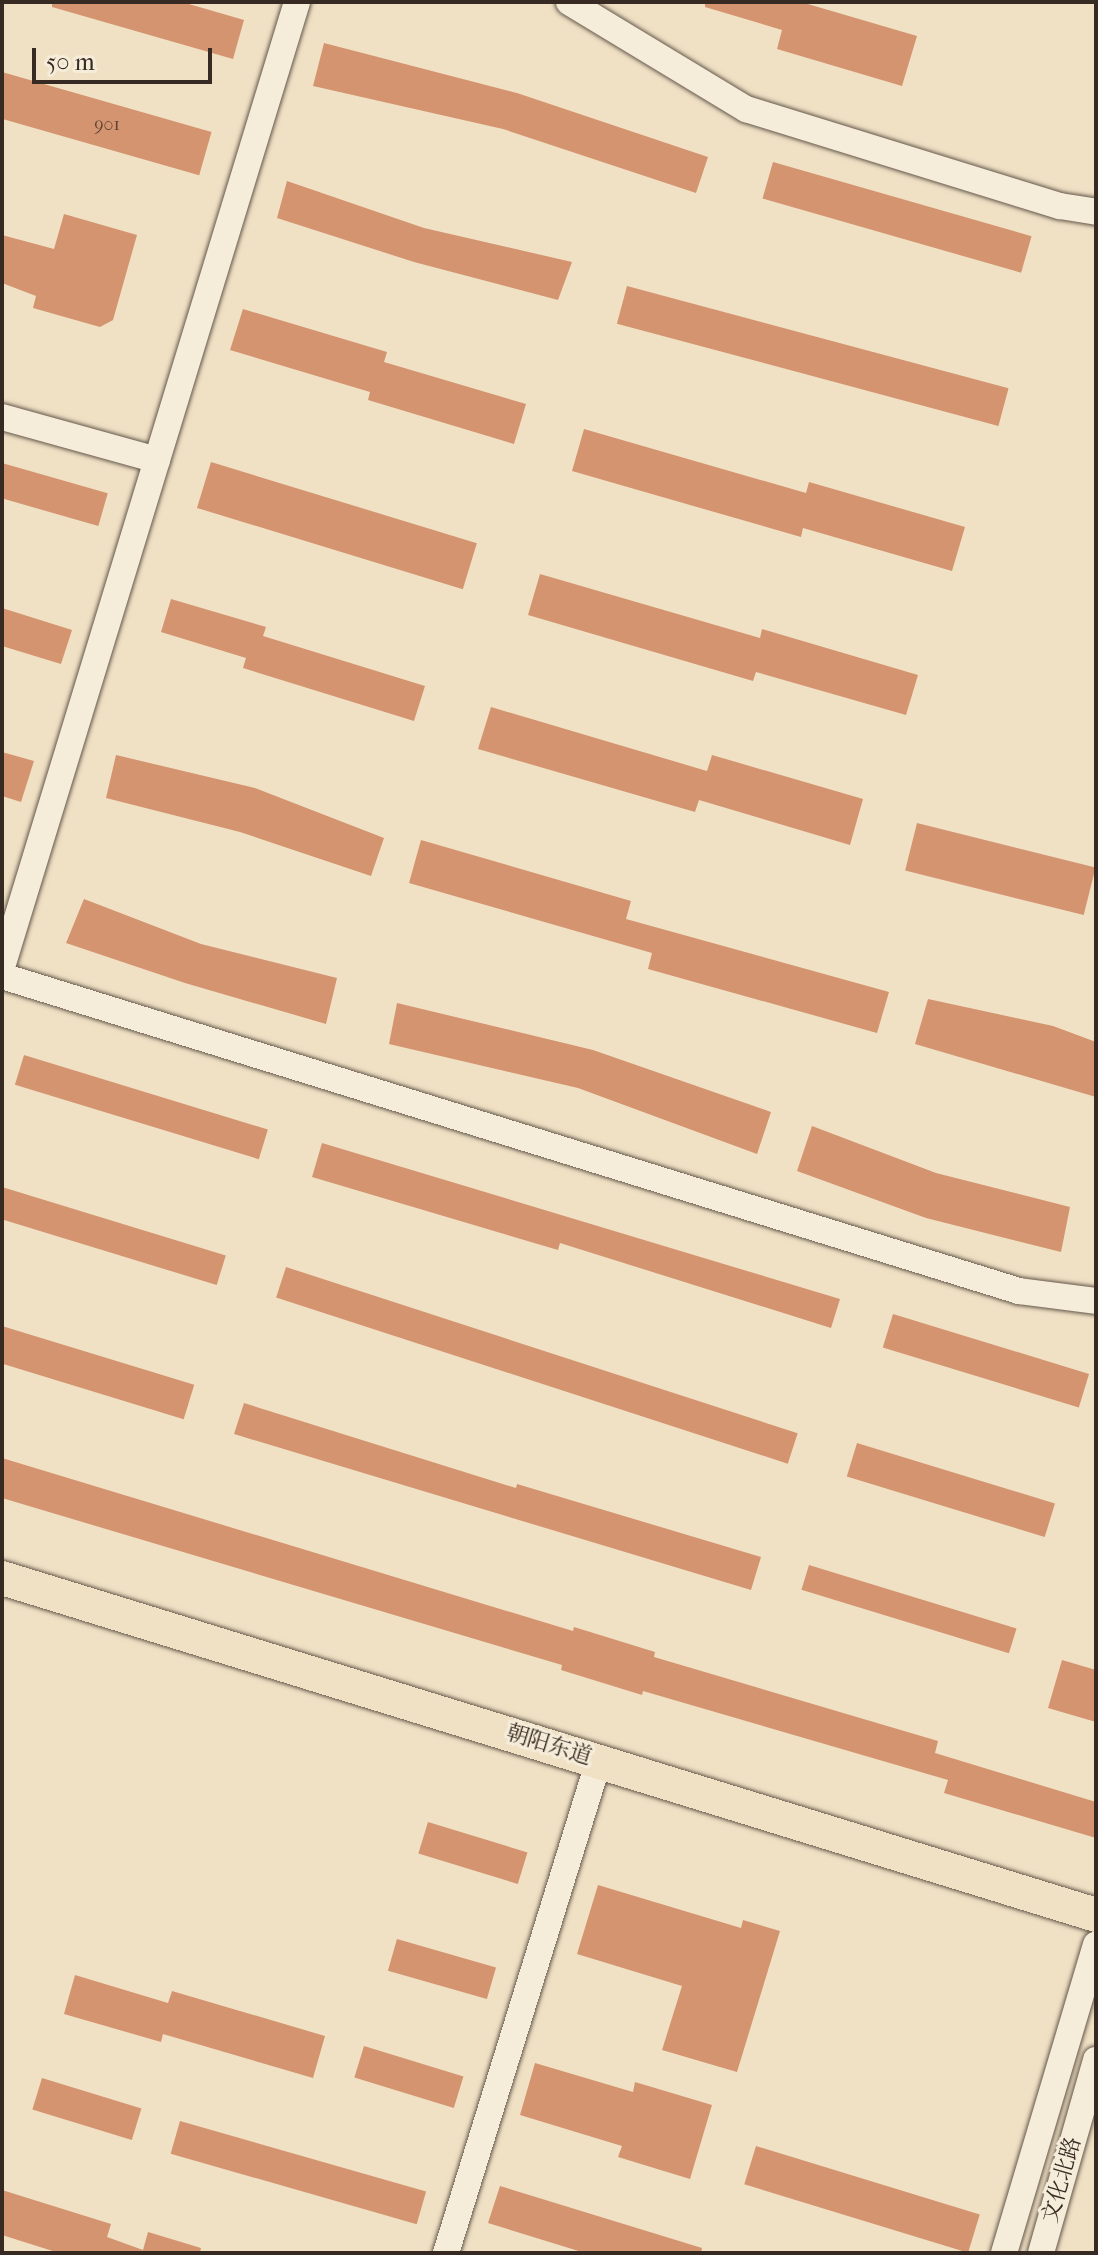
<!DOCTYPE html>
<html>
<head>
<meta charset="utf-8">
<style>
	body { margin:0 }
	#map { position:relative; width:1098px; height:2255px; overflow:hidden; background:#f0e1c5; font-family:"IM FELL French Canon","Noto Serif SC",serif }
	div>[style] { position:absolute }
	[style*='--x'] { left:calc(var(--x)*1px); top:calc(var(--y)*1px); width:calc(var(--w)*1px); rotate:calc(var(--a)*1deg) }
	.building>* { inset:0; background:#d4946f; transform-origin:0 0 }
	.roads { filter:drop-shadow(0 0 2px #65584b) drop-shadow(0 0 2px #65584b) }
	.minor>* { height:26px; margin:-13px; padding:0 13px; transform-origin:13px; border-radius:13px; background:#f5ecd9 }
	.major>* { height:34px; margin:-17px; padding:0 17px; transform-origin:17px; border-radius:17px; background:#f0e1c5 }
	span { translate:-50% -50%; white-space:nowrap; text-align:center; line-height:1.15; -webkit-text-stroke:6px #f5ecd9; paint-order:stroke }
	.number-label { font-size:18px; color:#5e4435 }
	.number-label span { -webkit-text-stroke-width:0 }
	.street-label { font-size:22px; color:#372a22 }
	.frame { position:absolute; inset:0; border:4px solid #372a22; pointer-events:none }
	.scale { position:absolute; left:32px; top:48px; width:180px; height:36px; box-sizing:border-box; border:4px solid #372a22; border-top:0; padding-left:10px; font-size:24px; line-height:28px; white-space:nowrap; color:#372a22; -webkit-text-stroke:6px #f5ecd9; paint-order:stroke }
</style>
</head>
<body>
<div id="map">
	<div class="building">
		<div style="clip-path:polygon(52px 2px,182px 2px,244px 20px,233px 59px,52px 7px)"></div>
		<div style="clip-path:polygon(705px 2px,801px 2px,917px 36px,902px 86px,777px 49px,782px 30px,705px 7px)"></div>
		<div style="clip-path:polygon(324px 43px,517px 93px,708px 157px,696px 193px,503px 129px,313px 86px)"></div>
		<div style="left:2px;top:72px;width:218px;height:45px;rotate:16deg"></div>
		<div style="left:773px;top:162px;width:269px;height:38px;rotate:16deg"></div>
		<div style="clip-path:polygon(287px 181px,424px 228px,572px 262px,558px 300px,414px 262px,277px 218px)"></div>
		<div style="clip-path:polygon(64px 214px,137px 235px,113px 320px,100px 327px,33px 308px,36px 296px,2px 283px,2px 235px,54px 249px)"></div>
		<div style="left:627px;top:286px;width:395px;height:39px;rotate:15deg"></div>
		<div style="clip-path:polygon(243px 309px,387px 352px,384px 362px,526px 404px,514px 444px,368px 400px,370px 392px,230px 350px)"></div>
		<div style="clip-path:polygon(584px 429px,806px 493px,809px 482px,965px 527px,952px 571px,803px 528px,801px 537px,572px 471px)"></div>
		<div style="left:211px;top:462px;width:278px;height:48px;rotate:17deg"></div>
		<div style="left:2px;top:463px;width:110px;height:34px;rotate:16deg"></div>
		<div style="clip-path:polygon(540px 574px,760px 638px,762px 629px,918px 675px,906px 715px,756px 672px,753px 681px,528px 615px)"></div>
		<div style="clip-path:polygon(171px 599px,266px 627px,263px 636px,425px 686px,414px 721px,243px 668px,246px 658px,161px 632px)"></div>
		<div style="clip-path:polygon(2px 608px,72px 630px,61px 664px,2px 646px)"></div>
		<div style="clip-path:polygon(491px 707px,707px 771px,712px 755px,863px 799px,850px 845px,699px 800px,695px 812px,478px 749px)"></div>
		<div style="clip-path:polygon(2px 752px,34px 761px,21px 802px,2px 796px)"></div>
		<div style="clip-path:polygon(116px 755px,255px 788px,384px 838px,371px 876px,240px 832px,106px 798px)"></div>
		<div style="left:917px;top:823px;width:184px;height:49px;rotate:14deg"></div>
		<div style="clip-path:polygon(421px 840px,631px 901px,626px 919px,889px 992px,877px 1033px,648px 969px,652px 953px,409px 883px)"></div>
		<div style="clip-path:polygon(84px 899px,201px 944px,337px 978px,326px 1024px,185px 983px,66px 943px)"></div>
		<div style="clip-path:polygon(928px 999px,1053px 1026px,1096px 1042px,1096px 1097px,915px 1044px)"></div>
		<div style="clip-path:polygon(397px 1003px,593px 1050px,771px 1112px,757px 1154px,578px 1088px,389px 1044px)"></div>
		<div style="left:24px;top:1055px;width:255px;height:31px;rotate:17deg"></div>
		<div style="clip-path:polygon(812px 1126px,936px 1173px,1070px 1207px,1061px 1252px,926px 1218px,797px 1171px)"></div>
		<div style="clip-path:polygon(322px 1143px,840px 1299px,831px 1328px,560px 1243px,558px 1250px,312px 1177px)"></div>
		<div style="left:2px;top:1187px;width:234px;height:31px;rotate:17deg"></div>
		<div style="left:286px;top:1267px;width:538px;height:32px;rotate:18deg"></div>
		<div style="left:893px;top:1314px;width:205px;height:35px;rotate:17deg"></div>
		<div style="left:2px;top:1326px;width:201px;height:36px;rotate:17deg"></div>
		<div style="clip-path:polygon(244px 1403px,516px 1488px,517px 1484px,761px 1557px,751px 1590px,234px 1434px)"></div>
		<div style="left:857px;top:1443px;width:207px;height:35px;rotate:17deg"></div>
		<div style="clip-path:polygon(2px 1458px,573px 1631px,574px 1627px,655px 1652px,654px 1657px,938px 1741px,935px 1753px,1096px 1802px,1096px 1838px,944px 1793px,948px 1780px,643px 1691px,642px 1695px,561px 1670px,562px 1665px,2px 1498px)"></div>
		<div style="left:809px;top:1565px;width:217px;height:26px;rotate:17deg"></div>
		<div style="clip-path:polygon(1062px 1660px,1096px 1670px,1096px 1722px,1048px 1708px)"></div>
		<div style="left:428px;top:1822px;width:104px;height:33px;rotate:17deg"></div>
		<div style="clip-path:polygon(598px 1885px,741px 1928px,743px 1920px,780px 1931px,737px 2072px,662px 2050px,682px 1986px,577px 1954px)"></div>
		<div style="left:397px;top:1939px;width:103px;height:33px;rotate:16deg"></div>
		<div style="clip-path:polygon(75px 1975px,168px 2003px,172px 1991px,325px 2036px,313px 2078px,163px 2034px,161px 2042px,64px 2014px)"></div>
		<div style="left:364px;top:2046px;width:104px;height:33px;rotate:17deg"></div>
		<div style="clip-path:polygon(535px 2063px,633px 2092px,635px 2082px,712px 2105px,690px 2179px,618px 2157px,622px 2146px,520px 2115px)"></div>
		<div style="left:42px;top:2078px;width:104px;height:33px;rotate:17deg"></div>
		<div style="left:180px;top:2121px;width:256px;height:34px;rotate:16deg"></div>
		<div style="left:756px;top:2146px;width:234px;height:40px;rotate:17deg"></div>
		<div style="clip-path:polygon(500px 2186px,702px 2248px,701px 2253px,585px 2253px,488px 2223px)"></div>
		<div style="clip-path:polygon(2px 2190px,111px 2224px,107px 2237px,143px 2250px,148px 2232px,201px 2248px,200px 2253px,59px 2253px,2px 2235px)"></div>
	</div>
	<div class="roads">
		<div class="minor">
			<div style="--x:569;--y:2;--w:207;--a:31.2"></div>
			<div style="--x:746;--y:109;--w:329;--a:17.2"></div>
			<div style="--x:1060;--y:206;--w:36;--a:9"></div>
			<div style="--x:2;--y:417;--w:161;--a:15.5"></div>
			<div style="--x:2;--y:967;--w:1009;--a:-73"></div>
			<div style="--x:2;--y:976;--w:1065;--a:17.21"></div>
			<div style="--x:1019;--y:1291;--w:78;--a:7.4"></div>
			<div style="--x:446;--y:2253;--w:516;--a:-72.76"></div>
			<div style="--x:1004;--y:2253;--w:322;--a:-73.4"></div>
			<div style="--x:1041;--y:2253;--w:201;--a:-74.1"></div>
		</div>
		<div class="major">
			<div style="--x:2;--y:1578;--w:1145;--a:17.12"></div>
		</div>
	</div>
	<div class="number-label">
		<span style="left:107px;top:125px">901</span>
	</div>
	<div class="street-label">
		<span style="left:549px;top:1745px;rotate:17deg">朝阳东道</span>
		<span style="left:1062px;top:2180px;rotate:-74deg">文化北路</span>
	</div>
	<div class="frame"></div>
	<div class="scale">50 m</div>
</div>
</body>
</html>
